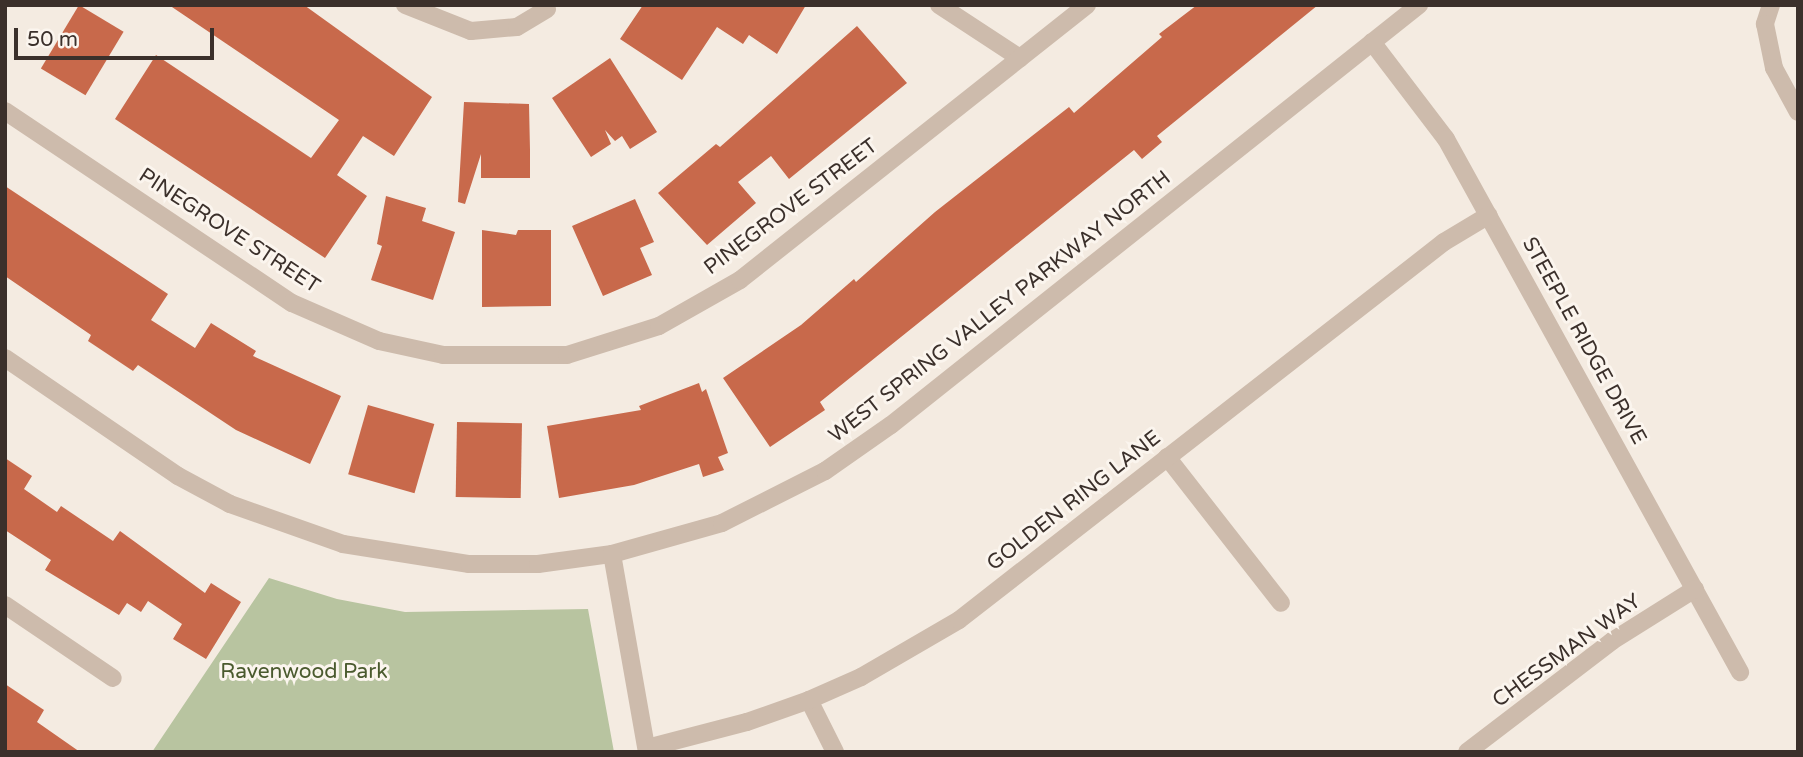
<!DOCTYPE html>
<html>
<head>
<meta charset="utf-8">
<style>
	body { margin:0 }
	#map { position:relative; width:1803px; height:757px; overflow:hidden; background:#f4ebe1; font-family:"Varela Round",sans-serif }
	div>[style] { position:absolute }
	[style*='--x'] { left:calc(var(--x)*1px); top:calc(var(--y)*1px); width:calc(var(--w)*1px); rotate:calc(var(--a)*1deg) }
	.green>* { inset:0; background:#b8c4a0 }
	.building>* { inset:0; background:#c8694b; transform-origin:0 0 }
	.minor>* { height:18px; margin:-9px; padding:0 9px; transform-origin:9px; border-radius:9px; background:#cdbbac }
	span { translate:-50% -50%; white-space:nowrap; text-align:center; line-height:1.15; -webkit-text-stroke:6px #fbf5ee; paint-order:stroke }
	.street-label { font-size:21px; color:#3b302b }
	.park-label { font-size:21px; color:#4a5a2e }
	.frame { position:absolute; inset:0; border:7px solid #3b302b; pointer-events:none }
	.scale { position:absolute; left:14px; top:28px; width:200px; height:32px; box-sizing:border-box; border:4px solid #3b302b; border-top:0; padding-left:9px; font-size:21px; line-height:24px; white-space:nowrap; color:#3b302b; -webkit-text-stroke:5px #fbf5ee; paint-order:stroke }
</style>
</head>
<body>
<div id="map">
	<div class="green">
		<div style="clip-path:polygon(269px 578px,337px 599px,405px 612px,588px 609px,614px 752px,152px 752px)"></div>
	</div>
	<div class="building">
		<div style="left:79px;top:5px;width:52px;height:74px;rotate:31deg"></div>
		<div style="clip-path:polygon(169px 5px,304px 5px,432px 97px,394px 156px,363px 136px,337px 175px,367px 196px,325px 258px,115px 119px,156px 55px,311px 158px,339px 120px)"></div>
		<div style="clip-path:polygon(643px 5px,806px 5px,777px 54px,749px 35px,743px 44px,717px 27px,682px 80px,620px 39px)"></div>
		<div style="clip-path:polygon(1197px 5px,1318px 5px,1157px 136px,1162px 142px,1142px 159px,1134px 150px,820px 402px,825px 410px,770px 447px,723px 378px,801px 325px,854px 279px,856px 282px,935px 212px,1069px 107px,1074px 113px,1162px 37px,1159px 34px)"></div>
		<div style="clip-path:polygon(857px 26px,907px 83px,789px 179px,771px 156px,738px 182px,756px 203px,707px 245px,658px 193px,716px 144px,720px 147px)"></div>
		<div style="clip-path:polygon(610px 58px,657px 132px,630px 149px,622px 136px,615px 141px,605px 130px,611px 144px,591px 157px,552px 98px)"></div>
		<div style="clip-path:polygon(464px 102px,529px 104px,530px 150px,530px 178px,481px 178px,481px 154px,465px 204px,458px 202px)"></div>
		<div style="clip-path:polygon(5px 186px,168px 294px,151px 320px,195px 348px,211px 323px,256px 351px,253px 356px,341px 396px,310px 464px,236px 430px,138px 365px,133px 371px,88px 341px,91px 335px,5px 276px)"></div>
		<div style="clip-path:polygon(386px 196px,426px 208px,422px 221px,455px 232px,433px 300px,371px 280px,382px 246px,377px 244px)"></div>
		<div style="clip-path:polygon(635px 199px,654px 242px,640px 248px,652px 275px,603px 296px,572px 226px)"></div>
		<div style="clip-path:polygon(482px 230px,516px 235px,518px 230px,551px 230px,551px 306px,482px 307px)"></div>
		<div style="clip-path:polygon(699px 383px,702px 392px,706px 389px,728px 453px,718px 457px,724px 470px,703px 477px,699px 464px,634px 485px,559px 498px,547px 426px,641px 410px,639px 406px)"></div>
		<div style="left:368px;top:405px;width:69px;height:72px;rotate:16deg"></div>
		<div style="left:457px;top:422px;width:65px;height:75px;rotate:1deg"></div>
		<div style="clip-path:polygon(5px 458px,32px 476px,24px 489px,57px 512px,61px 506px,113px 541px,120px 531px,205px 593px,211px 583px,241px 602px,206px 659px,173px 639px,182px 624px,148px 601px,141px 612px,127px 603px,119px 615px,45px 570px,51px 560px,5px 530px)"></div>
		<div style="clip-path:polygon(5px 684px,44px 710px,37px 722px,80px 752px,5px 752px)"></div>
	</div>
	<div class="minor">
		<div style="--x:405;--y:5;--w:71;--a:21.5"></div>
		<div style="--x:471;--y:31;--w:46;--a:-5"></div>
		<div style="--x:517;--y:27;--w:35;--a:-31"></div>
		<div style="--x:939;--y:5;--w:97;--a:33.2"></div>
		<div style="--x:1771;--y:5;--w:20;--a:108"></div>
		<div style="--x:1765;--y:24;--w:45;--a:78.4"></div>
		<div style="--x:1774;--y:68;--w:50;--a:61.4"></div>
		<div style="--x:1372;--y:42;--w:122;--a:52.7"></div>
		<div style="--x:1446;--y:139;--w:609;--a:61.12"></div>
		<div style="--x:5;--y:111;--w:345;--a:33.8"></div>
		<div style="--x:292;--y:303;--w:95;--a:23.6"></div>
		<div style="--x:379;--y:341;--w:66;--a:12.3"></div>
		<div style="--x:443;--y:355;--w:124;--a:0"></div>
		<div style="--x:567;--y:355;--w:96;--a:-17.5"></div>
		<div style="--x:659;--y:326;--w:93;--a:-29.6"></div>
		<div style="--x:740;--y:280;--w:443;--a:-38.4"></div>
		<div style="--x:5;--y:358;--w:209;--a:34.3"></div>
		<div style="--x:178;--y:476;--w:59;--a:28.3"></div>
		<div style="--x:230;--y:504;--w:120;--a:19.5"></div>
		<div style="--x:343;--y:544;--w:128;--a:9"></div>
		<div style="--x:469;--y:564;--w:69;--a:0"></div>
		<div style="--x:538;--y:564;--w:75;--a:-7.7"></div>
		<div style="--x:612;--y:554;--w:114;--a:-15.7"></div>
		<div style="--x:722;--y:523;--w:115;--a:-26.8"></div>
		<div style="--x:825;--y:471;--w:80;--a:-34.9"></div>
		<div style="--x:891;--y:425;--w:675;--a:-38.5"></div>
		<div style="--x:1167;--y:457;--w:185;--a:52"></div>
		<div style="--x:612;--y:554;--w:201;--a:80"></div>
		<div style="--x:5;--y:605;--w:130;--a:34.1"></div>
		<div style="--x:809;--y:700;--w:58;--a:63.4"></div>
		<div style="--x:647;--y:748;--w:103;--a:-14.6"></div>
		<div style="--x:747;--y:722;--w:66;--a:-19.5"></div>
		<div style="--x:809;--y:700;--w:57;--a:-23.9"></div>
		<div style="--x:861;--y:677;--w:113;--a:-30.2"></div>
		<div style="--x:959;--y:620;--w:615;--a:-37.93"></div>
		<div style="--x:1444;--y:242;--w:52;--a:-31"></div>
		<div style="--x:1467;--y:752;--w:183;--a:-37.4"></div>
		<div style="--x:1612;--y:641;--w:98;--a:-32.1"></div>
	</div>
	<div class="street-label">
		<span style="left:791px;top:207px;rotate:-37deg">PINEGROVE STREET</span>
		<span style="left:229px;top:231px;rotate:33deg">PINEGROVE STREET</span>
		<span style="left:1000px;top:307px;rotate:-38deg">WEST SPRING VALLEY PARKWAY NORTH</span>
		<span style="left:1584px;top:341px;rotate:61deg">STEEPLE RIDGE DRIVE</span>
		<span style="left:1074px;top:501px;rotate:-38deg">GOLDEN RING LANE</span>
		<span style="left:1567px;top:651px;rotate:-36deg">CHESSMAN WAY</span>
	</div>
	<div class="park-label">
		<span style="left:304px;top:672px">Ravenwood Park</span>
	</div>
	<div class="frame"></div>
	<div class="scale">50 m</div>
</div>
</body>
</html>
